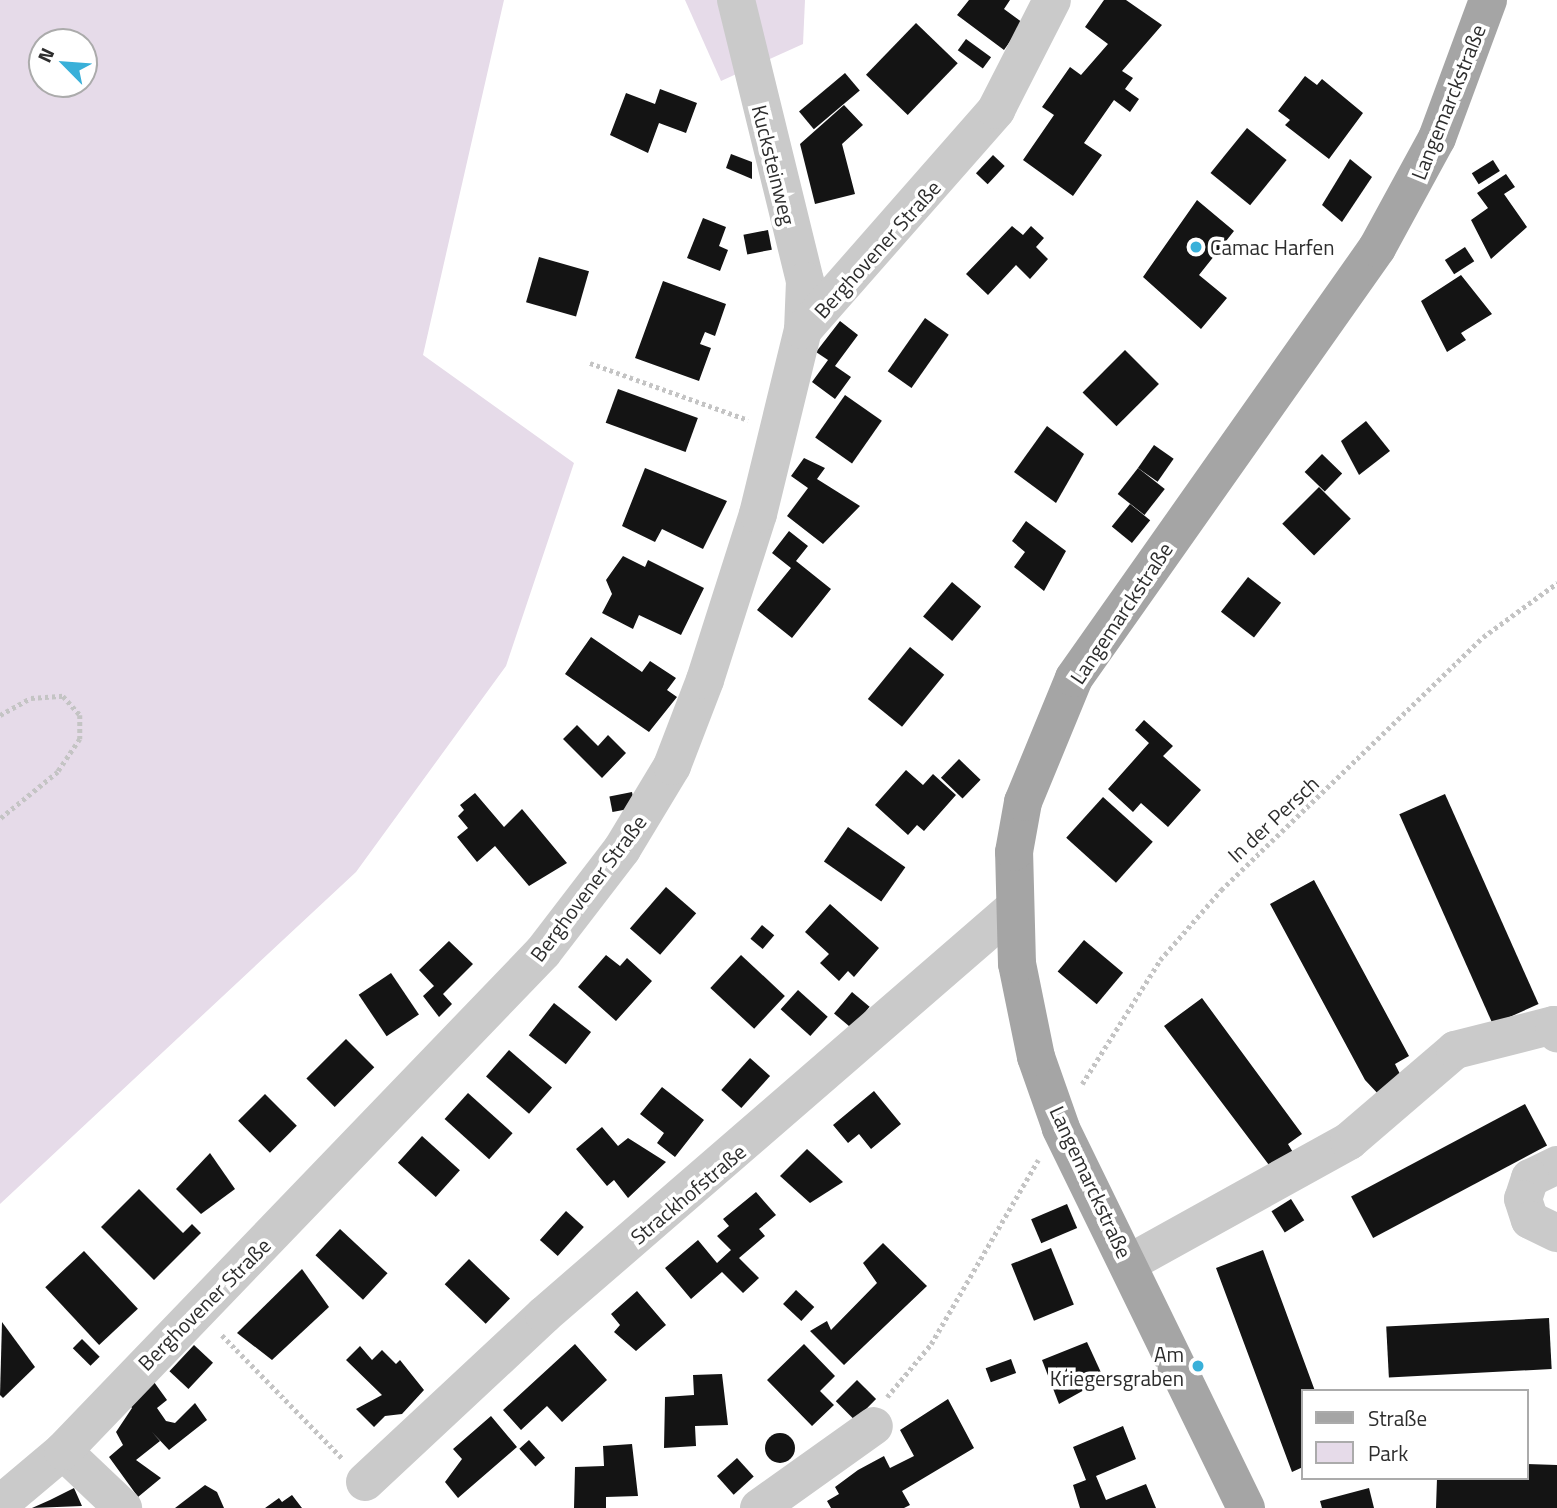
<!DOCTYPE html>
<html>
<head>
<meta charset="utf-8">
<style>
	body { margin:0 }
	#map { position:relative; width:1557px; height:1508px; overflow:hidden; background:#fff; font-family:"Titillium Web",sans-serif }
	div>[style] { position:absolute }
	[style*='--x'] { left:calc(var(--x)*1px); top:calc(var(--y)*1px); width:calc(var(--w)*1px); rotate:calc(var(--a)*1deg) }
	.green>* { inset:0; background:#e6dbe9 }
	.building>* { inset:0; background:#141414; transform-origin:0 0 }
	.round { border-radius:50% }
	.path>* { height:4.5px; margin-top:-2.25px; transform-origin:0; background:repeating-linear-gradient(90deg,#c4c4c4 0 3.5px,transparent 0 7px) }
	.minor>* { height:38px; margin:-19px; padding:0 19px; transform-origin:19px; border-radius:19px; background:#cacaca }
	.major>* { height:38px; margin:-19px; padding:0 19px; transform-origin:19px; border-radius:19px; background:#a5a5a5 }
	.dots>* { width:19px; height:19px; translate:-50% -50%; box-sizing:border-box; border:4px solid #fff; border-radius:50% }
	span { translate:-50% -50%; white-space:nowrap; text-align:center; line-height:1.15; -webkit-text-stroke:7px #fff; paint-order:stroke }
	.street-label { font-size:21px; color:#2d2d2d }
	.poi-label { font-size:21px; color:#2d2d2d }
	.left { translate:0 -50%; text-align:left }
	.right { translate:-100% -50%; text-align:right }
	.legend { position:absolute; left:1301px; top:1389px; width:228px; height:91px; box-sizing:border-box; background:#fff; border:2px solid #ababab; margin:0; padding:9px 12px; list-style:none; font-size:21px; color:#2d2d2d }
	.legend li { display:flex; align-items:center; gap:14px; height:35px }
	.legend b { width:35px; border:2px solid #ababab }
	.north { position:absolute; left:28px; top:28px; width:70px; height:70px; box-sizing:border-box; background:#fff; border:2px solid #ababab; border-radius:50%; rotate:295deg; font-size:19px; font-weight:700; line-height:28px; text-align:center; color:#2d2d2d }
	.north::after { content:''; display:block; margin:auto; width:24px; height:32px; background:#39b0d9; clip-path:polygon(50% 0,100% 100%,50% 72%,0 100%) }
</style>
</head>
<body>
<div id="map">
	<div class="green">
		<div style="clip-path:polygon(evenodd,0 0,504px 0,423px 355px,574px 463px,506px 666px,356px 872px,0 1204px,0 0,42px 42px,84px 42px,84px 84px,42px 84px,42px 42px)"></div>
		<div style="clip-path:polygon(685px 0,805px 0,803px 44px,721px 81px)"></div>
	</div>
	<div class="building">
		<div style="clip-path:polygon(969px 0,1010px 0,1004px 9px,1023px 23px,1004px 50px,957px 15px)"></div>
		<div style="clip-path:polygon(1104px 0,1126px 0,1162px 25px,1122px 71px,1133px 78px,1125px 89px,1139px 99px,1130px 112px,1114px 100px,1084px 143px,1102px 155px,1073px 196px,1023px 160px,1054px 115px,1042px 107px,1070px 67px,1081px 75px,1108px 44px,1085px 27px)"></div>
		<div style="left:916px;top:23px;width:58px;height:72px;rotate:44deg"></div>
		<div style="left:966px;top:39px;width:31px;height:14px;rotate:36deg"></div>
		<div style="left:845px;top:73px;width:23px;height:60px;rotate:50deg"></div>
		<div style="clip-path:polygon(1305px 76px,1317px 85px,1322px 79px,1363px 113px,1329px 159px,1285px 125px,1290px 120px,1278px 111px)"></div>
		<div style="clip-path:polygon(660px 89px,697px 103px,686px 133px,659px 123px,648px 153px,610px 135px,626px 93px,655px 104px)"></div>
		<div style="clip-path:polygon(844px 105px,863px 125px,842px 144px,855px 194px,815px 204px,800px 144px)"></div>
		<div style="left:1247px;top:128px;width:51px;height:58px;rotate:39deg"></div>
		<div style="clip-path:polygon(731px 154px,752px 162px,752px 179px,726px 168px)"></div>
		<div style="left:993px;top:155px;width:16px;height:25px;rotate:43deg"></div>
		<div style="clip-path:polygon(1350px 159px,1372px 177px,1342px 222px,1322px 205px)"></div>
		<div style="left:1493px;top:160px;width:13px;height:25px;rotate:58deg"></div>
		<div style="clip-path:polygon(1506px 174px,1515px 187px,1504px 194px,1527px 227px,1491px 259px,1471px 220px,1488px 208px,1477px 193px)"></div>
		<div style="clip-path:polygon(1197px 200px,1234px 231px,1199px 275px,1227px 298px,1201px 329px,1143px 277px)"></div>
		<div style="clip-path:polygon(703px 218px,726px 227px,719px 246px,728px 250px,720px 271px,687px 258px)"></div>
		<div style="clip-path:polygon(1012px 226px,1023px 235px,1031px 226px,1044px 238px,1036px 247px,1048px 259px,1030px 279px,1016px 265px,988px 295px,966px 274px)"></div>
		<div style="left:768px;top:230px;width:20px;height:25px;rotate:79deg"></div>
		<div style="left:1465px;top:247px;width:17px;height:24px;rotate:57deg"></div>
		<div style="left:539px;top:257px;width:52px;height:47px;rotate:16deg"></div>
		<div style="clip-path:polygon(1461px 275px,1492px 314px,1461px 333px,1466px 340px,1447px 352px,1421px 301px)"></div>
		<div style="clip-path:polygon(663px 281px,726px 304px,715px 336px,705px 332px,700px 344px,711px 348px,699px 381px,635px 358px)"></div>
		<div style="left:925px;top:318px;width:29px;height:65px;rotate:35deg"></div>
		<div style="clip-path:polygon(840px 321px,858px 335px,835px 366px,851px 377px,835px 399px,812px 382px,828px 360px,816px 352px)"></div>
		<div style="left:1125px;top:350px;width:48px;height:60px;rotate:45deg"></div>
		<div style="left:618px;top:389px;width:85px;height:36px;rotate:20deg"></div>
		<div style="left:845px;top:395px;width:45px;height:52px;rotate:35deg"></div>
		<div style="clip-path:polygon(1366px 421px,1390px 451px,1359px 475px,1341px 441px)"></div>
		<div style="clip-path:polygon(1047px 426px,1084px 454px,1056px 503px,1014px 472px)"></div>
		<div style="left:1154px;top:445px;width:24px;height:28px;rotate:35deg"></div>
		<div style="left:1322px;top:454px;width:28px;height:25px;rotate:44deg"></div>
		<div style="clip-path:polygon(804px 458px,825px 468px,817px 479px,860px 506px,823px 544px,787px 516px,808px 488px,791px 476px)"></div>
		<div style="clip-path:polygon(645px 468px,727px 501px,703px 549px,662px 529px,655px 542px,622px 526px)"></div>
		<div style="left:1138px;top:468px;width:34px;height:33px;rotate:38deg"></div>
		<div style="left:1319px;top:487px;width:45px;height:52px;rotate:45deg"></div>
		<div style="left:1130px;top:504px;width:26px;height:29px;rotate:39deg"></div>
		<div style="clip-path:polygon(1026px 521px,1066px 551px,1044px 591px,1014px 567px,1025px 552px,1012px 541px)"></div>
		<div style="clip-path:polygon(789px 531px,808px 546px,796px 561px,831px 589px,792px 638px,757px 610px,791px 568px,772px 553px)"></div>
		<div style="clip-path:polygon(623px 556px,645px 567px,648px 560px,704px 588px,681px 635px,639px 615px,633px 629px,602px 613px,612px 594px,606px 580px)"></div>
		<div style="left:1248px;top:577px;width:42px;height:44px;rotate:38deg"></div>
		<div style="left:952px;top:582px;width:38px;height:45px;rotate:40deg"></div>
		<div style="clip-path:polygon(591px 637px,642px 672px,650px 661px,676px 678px,667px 690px,677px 697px,649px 732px,565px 674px)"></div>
		<div style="left:910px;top:647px;width:44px;height:67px;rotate:39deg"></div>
		<div style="clip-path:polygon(1144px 720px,1173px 746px,1163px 756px,1201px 790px,1168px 827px,1141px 803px,1133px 812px,1108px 789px,1149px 743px,1135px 730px)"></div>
		<div style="clip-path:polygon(577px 725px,598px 746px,608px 735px,626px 753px,602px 778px,563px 739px)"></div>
		<div style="left:959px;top:759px;width:30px;height:26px;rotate:44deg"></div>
		<div style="clip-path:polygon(906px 770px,923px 785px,933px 774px,956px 795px,924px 831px,917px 825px,908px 835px,875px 805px)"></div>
		<div style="left:632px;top:792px;width:16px;height:23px;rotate:79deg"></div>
		<div style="clip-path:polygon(475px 793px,504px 827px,522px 809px,567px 863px,529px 886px,495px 846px,477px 862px,457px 837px,468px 828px,458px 816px,464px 810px,460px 805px)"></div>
		<div style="left:1445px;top:794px;width:230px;height:50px;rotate:66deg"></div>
		<div style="left:1103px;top:797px;width:67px;height:55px;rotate:42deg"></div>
		<div style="left:848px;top:827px;width:70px;height:42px;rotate:35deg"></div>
		<div style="clip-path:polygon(1314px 880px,1409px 1056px,1395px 1064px,1402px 1078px,1381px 1097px,1365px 1080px,1270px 904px)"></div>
		<div style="left:666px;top:887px;width:40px;height:55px;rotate:41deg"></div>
		<div style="clip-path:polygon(830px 904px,879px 948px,854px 977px,848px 971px,839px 981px,820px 963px,829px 954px,805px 932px)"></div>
		<div style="left:762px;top:925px;width:16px;height:18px;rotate:40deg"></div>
		<div style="left:1084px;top:940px;width:51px;height:41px;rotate:40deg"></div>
		<div style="clip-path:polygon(449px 941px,473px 964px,443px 994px,452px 1004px,439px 1017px,423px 996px,434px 986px,419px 970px)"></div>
		<div style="clip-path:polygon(606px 955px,620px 966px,627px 958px,652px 981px,616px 1021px,578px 987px)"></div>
		<div style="left:741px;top:955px;width:60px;height:45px;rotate:43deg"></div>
		<div style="left:391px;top:973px;width:50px;height:39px;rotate:56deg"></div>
		<div style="left:798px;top:990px;width:40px;height:26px;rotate:42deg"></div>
		<div style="left:852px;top:992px;width:23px;height:28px;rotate:40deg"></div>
		<div style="clip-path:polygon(1202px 998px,1302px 1134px,1288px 1144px,1294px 1154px,1272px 1169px,1164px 1026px)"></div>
		<div style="left:554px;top:1003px;width:47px;height:41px;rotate:38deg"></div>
		<div style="left:346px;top:1039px;width:40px;height:56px;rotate:45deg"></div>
		<div style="left:509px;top:1050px;width:57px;height:35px;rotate:41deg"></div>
		<div style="left:750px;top:1058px;width:27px;height:43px;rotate:42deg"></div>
		<div style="clip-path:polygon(662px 1087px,704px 1120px,675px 1157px,657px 1143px,664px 1133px,640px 1114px)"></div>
		<div style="clip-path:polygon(874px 1091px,901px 1124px,871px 1149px,859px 1134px,848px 1143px,833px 1125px)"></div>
		<div style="left:468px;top:1093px;width:60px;height:35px;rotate:42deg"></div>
		<div style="left:265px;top:1094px;width:45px;height:38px;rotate:45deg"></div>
		<div style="left:1525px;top:1104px;width:47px;height:197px;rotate:62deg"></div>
		<div style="clip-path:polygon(602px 1127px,618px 1146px,628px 1138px,666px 1162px,628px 1198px,614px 1180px,607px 1186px,576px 1149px)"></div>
		<div style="left:422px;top:1136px;width:51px;height:36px;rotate:42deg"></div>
		<div style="clip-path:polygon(807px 1149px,843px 1182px,810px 1203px,780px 1176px)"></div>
		<div style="clip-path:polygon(210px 1153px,235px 1189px,201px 1214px,176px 1189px)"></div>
		<div style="clip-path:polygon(139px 1189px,183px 1233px,192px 1224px,201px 1233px,154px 1280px,101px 1227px)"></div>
		<div style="clip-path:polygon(756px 1192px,776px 1215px,759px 1229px,765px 1236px,739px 1258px,759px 1278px,743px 1293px,722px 1272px,691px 1299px,665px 1268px,698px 1240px,717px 1263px,731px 1250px,717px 1236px,729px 1226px,723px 1219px)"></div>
		<div style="left:1291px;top:1199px;width:25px;height:23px;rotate:58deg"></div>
		<div style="left:1067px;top:1204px;width:26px;height:39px;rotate:67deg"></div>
		<div style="left:566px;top:1211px;width:24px;height:39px;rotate:42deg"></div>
		<div style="left:340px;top:1229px;width:65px;height:36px;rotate:43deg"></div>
		<div style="clip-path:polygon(883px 1243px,927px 1286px,844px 1365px,810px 1331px,827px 1321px,831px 1330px,877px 1283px,863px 1263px)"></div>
		<div style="left:1051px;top:1248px;width:61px;height:43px;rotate:68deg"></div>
		<div style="clip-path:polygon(1263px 1250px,1315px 1391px,1303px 1391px,1303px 1467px,1292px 1472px,1216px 1268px)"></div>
		<div style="left:84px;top:1251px;width:79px;height:53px;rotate:47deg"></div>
		<div style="left:469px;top:1259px;width:57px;height:35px;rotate:44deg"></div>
		<div style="clip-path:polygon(302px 1269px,329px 1307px,272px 1360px,237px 1333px)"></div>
		<div style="left:796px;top:1290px;width:25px;height:19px;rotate:43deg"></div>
		<div style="clip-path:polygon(637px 1291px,666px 1325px,636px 1351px,614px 1332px,620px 1325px,611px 1314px)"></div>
		<div style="left:1549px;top:1318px;width:51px;height:163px;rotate:87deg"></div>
		<div style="clip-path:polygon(2px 1322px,35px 1367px,3px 1398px,0 1395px)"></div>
		<div style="left:82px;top:1339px;width:25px;height:13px;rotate:45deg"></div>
		<div style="clip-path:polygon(1087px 1342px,1104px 1379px,1059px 1404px,1042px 1360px)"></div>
		<div style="clip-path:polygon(575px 1344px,607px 1380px,562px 1422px,547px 1406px,521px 1430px,503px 1410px)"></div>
		<div style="clip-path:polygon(804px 1344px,835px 1376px,820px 1391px,834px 1405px,812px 1426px,767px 1380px)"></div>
		<div style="left:194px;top:1345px;width:26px;height:36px;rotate:43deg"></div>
		<div style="clip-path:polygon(360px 1346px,372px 1360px,382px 1350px,396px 1364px,400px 1360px,424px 1390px,402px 1414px,385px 1416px,374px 1427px,356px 1409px,382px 1395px,346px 1360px)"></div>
		<div style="left:1011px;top:1359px;width:15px;height:27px;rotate:70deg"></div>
		<div style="clip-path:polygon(722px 1374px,728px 1425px,695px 1426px,696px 1446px,664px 1448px,665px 1397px,694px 1395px,693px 1375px)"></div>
		<div style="left:857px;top:1380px;width:27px;height:30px;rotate:45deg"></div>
		<div style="clip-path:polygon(154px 1382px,167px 1400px,157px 1408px,166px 1421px,175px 1423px,195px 1403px,207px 1420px,169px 1450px,152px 1432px,160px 1441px,136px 1460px,161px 1478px,138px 1497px,109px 1457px,123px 1445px,116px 1432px,132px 1408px,128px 1403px)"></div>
		<div style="clip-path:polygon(948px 1399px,974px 1448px,902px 1491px,910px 1505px,904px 1508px,831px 1508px,827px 1501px,839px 1494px,835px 1487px,858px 1470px,884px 1456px,890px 1468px,914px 1456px,900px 1430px)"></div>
		<div style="clip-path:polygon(491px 1416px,517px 1447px,458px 1498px,445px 1482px,462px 1459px,453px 1449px)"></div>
		<div style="clip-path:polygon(1123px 1426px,1136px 1459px,1096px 1476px,1106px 1500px,1146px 1484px,1156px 1508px,1080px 1508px,1073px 1485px,1086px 1480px,1073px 1447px)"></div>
		<div class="round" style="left:765px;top:1433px;width:30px;height:30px"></div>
		<div style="left:529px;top:1440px;width:24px;height:13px;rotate:48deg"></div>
		<div style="clip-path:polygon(632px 1444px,638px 1496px,606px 1497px,606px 1508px,574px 1508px,575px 1467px,604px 1466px,603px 1446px)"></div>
		<div style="left:737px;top:1458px;width:25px;height:27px;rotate:48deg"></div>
		<div style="clip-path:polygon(1527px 1464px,1557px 1465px,1557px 1508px,1436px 1508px,1437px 1478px,1527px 1478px)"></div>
		<div style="clip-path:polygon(205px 1485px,217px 1492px,224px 1508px,175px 1508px)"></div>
		<div style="clip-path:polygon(74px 1488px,82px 1506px,32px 1508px,50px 1500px)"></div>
		<div style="clip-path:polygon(1369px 1488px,1374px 1508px,1322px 1508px,1320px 1501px)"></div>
		<div style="clip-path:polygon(292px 1495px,302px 1508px,265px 1508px,279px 1498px,282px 1502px)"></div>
	</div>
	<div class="path">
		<div style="--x:590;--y:363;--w:168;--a:19.8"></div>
		<div style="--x:0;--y:715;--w:35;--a:-29"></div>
		<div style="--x:31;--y:698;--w:32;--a:-4"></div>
		<div style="--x:63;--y:696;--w:25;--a:48"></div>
		<div style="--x:80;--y:715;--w:24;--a:90"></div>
		<div style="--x:80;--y:739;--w:40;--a:124"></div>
		<div style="--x:58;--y:772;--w:75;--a:141"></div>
		<div style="--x:1082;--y:1084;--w:146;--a:-57.8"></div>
		<div style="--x:1160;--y:960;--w:93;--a:-48.9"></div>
		<div style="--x:1221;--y:890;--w:364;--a:-44"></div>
		<div style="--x:1483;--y:637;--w:92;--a:-36.1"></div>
		<div style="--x:222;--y:1335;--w:173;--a:45.7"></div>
		<div style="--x:887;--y:1397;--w:69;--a:-50.3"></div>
		<div style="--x:931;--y:1344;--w:213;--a:-59.8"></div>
	</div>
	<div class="minor">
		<div style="--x:736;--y:0;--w:289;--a:76.2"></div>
		<div style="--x:805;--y:281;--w:49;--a:92.3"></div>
		<div style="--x:1557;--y:1165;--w:30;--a:154"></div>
		<div style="--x:1530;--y:1178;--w:22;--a:108"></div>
		<div style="--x:1523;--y:1199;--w:22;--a:72"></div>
		<div style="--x:1530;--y:1220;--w:30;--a:26"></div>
		<div style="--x:1129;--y:1263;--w:252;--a:-29"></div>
		<div style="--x:1349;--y:1141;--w:140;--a:-40.6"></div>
		<div style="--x:1455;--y:1050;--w:102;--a:-14.2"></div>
		<div style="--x:1554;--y:1025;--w:9;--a:69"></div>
		<div style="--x:63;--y:1451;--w:83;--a:43.5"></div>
		<div style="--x:365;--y:1482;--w:245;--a:-43"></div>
		<div style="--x:544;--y:1315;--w:620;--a:-40.88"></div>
		<div style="--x:0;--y:1504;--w:82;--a:-40.1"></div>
		<div style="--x:63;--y:1451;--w:692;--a:-46.11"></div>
		<div style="--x:543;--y:952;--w:130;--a:-52.5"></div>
		<div style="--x:622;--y:849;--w:97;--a:-58.9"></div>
		<div style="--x:672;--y:766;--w:92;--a:-69"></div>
		<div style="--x:705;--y:680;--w:174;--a:-72.3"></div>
		<div style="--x:758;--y:514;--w:189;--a:-76.3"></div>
		<div style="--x:803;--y:330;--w:293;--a:-48.7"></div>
		<div style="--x:996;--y:110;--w:123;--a:-63"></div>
		<div style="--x:759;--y:1508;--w:141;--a:-35.5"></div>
	</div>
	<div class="major">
		<div style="--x:1246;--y:1508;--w:423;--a:-116"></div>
		<div style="--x:1061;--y:1128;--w:75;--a:-109.4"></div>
		<div style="--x:1036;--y:1057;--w:95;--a:-101.5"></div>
		<div style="--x:1017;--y:964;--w:112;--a:-91.5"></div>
		<div style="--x:1014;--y:852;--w:51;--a:-79.8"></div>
		<div style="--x:1023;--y:802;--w:134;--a:-67.6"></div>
		<div style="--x:1074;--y:678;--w:526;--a:-54.83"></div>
		<div style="--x:1377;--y:248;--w:125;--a:-61.4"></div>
		<div style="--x:1437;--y:138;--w:147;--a:-69.7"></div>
	</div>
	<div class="dots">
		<div style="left:1196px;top:247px;background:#39b0d9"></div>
		<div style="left:1198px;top:1366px;background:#39b0d9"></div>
	</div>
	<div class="street-label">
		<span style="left:1448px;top:102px;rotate:-68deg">Langemarckstraße</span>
		<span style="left:774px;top:165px;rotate:76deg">Kucksteinweg</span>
		<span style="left:877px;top:249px;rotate:-48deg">Berghovener Straße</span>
		<span style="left:1121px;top:613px;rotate:-56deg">Langemarckstraße</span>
		<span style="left:1273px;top:819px;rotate:-43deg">In der Persch</span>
		<span style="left:588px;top:888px;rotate:-53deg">Berghovener Straße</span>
		<span style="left:1091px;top:1182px;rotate:65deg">Langemarckstraße</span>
		<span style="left:688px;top:1194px;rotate:-40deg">Strackhofstraße</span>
		<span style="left:204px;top:1304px;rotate:-45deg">Berghovener Straße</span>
	</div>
	<div class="poi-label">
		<span class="left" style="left:1210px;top:247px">Camac Harfen</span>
		<span class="right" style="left:1184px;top:1366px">Am<br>Kriegersgraben</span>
	</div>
	<ul class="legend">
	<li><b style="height:9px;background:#a5a5a5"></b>Straße</li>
	<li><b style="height:19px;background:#e6dbe9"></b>Park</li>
	</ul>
	<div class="north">N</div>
</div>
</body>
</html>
